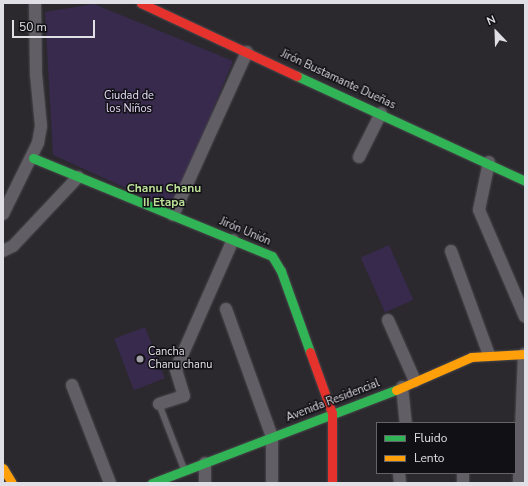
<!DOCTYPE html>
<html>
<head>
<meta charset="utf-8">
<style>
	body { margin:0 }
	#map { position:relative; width:528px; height:486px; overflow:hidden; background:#2b292e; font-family:"Nunito Sans",sans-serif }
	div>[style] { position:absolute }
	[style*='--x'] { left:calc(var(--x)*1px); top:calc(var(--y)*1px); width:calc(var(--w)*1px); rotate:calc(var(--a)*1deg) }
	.green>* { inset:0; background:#382a4d; transform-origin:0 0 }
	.roads { filter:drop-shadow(0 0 1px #48474b) drop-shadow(0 0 1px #48474b) }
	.lane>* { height:6px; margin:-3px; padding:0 3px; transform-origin:3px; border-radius:3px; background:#615f65 }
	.street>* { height:12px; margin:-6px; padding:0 6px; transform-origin:6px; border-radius:6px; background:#615f65 }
	.fast>* { height:9px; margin:-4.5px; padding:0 4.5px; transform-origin:4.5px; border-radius:4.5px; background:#30b455 }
	.slow>* { height:9px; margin:-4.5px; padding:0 4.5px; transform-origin:4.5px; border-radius:4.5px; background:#ff9f0a }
	.jam>* { height:9px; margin:-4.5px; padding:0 4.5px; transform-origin:4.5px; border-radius:4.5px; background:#e5322d }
	.dots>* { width:11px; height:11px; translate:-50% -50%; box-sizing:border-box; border:2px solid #111015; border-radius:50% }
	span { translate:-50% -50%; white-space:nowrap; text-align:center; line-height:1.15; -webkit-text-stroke:3px #111015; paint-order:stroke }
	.street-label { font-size:11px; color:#e1dfe6 }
	.park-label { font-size:11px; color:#e5daf8 }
	.poi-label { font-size:11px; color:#e1dfe6 }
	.left { translate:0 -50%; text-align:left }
	.neighbourhood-label { font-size:12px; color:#bcdf98; font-weight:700 }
	.frame { position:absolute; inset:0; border:4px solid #e1dfe6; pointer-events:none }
	.legend { position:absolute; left:376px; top:422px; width:140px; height:52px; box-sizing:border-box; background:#111015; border:1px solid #646369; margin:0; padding:5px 7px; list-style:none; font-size:12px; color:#e1dfe6 }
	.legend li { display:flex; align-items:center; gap:8px; height:20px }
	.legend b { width:20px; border:1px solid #646369 }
	.north { position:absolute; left:476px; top:12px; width:40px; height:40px; -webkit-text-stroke:3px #111015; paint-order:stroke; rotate:337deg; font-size:11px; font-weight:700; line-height:16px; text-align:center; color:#e1dfe6 }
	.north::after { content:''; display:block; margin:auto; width:14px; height:18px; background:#e1dfe6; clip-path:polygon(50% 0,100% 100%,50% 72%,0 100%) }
	.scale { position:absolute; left:12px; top:20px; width:83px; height:18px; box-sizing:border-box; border:2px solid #e1dfe6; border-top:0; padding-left:5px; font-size:12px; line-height:14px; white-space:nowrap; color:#e1dfe6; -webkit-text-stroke:3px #111015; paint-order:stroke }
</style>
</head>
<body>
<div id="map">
	<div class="green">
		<div style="clip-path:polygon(94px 4px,233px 61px,172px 209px,53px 155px,45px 12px)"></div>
		<div style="left:389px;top:245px;width:60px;height:31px;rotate:66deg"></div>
		<div style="left:145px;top:327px;width:55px;height:33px;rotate:69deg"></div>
	</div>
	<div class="roads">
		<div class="lane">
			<div style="--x:159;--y:404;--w:70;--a:69"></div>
		</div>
		<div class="street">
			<div style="--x:359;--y:157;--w:49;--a:-63.4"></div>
			<div style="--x:489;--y:162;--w:49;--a:101.8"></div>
			<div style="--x:479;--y:210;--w:116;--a:66.7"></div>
			<div style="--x:3;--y:214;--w:79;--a:-63.8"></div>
			<div style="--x:38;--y:143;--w:17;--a:-80"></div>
			<div style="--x:41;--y:126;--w:52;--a:-95.5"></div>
			<div style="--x:36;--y:74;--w:71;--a:-90.8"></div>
			<div style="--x:173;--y:215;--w:179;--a:-65.6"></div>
			<div style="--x:3;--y:251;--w:11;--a:-27"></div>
			<div style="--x:13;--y:246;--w:95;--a:-46.7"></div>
			<div style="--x:451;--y:251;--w:111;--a:69.9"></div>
			<div style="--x:226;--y:309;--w:136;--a:70.2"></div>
			<div style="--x:272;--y:437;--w:46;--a:90"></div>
			<div style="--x:388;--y:320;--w:67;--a:66.1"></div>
			<div style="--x:72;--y:385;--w:105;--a:68.8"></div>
			<div style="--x:402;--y:387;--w:36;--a:84"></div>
			<div style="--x:159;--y:404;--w:26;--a:-18"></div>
			<div style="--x:184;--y:396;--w:28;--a:-107"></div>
			<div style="--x:176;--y:369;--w:141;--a:-66.2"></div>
			<div style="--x:205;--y:463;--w:20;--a:90"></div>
			<div style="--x:399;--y:473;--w:10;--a:84"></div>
			<div style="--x:463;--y:473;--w:10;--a:90"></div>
			<div style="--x:519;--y:483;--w:129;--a:-87.8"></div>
		</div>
		<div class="fast">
			<div style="--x:297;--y:76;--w:251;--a:24.7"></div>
			<div style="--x:33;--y:158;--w:258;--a:22.3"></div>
			<div style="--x:272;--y:256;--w:17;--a:59"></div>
			<div style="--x:281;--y:271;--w:86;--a:70.3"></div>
			<div style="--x:152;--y:483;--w:261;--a:-20.9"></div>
		</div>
		<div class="slow">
			<div style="--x:396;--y:390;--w:82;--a:-23.7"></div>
			<div style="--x:471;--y:357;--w:54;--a:-3.2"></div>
			<div style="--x:3;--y:468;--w:17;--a:59"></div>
		</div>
		<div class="jam">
			<div style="--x:141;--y:3;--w:172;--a:25.1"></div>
			<div style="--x:310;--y:352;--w:65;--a:70.2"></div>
			<div style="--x:332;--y:413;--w:70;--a:90"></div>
		</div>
	</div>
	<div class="dots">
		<div style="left:140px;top:359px;background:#a19fa6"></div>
	</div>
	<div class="street-label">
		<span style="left:338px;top:80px;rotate:25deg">Jirón Bustamante Dueñas</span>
		<span style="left:245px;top:232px;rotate:23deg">Jirón Unión</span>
		<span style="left:333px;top:401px;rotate:-21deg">Avenida Residencial</span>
	</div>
	<div class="park-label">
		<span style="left:129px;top:103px">Ciudad de<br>los Niños</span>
	</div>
	<div class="poi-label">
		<span class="left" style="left:148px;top:359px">Cancha<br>Chanu chanu</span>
	</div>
	<div class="neighbourhood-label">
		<span style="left:164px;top:196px">Chanu Chanu<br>II Etapa</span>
	</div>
	<div class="frame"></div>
	<ul class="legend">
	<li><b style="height:5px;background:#30b455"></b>Fluido</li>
	<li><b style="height:5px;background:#ff9f0a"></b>Lento</li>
	</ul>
	<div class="north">N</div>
	<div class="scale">50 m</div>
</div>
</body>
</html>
